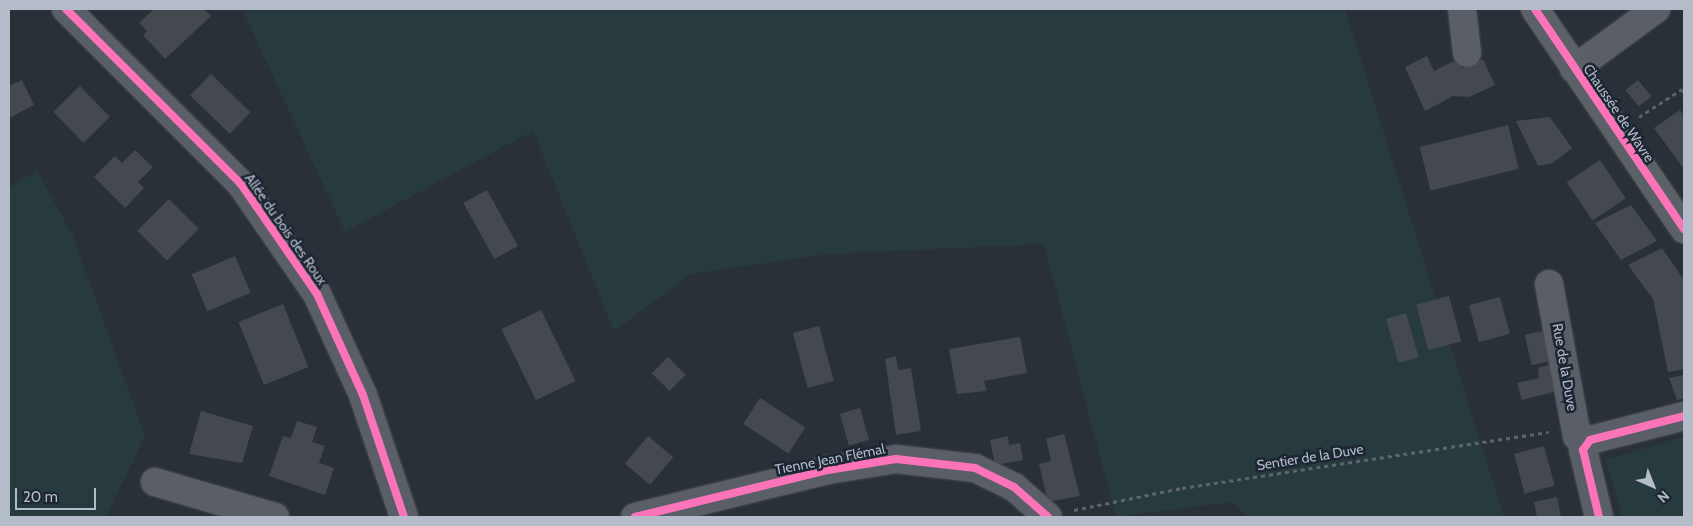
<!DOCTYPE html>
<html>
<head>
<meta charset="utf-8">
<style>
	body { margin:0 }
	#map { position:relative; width:1693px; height:526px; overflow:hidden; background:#2a3038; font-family:Cabin,sans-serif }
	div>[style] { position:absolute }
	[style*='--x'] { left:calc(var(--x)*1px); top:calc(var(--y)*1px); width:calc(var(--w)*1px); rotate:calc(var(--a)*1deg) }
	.green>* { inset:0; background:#273a3e }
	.building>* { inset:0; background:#444950; transform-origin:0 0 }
	.path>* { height:3px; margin-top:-1.5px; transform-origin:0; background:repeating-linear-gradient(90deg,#5d636a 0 4px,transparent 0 8px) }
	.roads { filter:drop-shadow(0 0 1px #484c53) drop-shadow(0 0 1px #484c53) }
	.minor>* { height:28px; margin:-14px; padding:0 14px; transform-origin:14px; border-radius:14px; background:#5a5e66 }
	.major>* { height:28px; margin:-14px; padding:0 14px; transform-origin:14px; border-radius:14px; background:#5c6168 }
	.cycleway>* { height:8px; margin:-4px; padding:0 4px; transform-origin:4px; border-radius:4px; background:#fb73b8 }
	span { translate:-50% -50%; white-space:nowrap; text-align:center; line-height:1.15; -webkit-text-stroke:5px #1d2633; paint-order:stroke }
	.street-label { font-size:14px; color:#b4bcc9 }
	.frame { position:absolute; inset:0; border:10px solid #b4bcc9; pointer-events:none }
	.north { position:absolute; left:1628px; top:461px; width:50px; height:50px; -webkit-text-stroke:4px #1d2633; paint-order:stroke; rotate:136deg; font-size:14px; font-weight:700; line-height:20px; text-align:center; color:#b4bcc9 }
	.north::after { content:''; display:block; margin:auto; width:18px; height:22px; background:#b4bcc9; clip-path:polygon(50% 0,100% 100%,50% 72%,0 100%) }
	.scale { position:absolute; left:15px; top:488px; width:81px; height:22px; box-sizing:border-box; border:2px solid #b4bcc9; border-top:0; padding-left:6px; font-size:15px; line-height:18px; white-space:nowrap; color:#b4bcc9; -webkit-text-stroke:4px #1d2633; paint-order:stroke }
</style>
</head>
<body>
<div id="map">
	<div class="green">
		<div style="clip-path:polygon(242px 9px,1345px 9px,1504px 517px,1247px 517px,1233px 502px,1116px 517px,1044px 244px,828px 254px,691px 274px,614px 331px,533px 131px,345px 232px)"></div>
		<div style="clip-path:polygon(37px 170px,73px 236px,145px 436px,106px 517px,9px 517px,9px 188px)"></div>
		<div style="clip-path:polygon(1684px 436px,1684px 517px,1622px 517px,1606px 460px)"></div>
	</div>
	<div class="building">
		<div style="clip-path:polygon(154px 9px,204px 9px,211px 16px,165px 59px,143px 35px,147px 31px,139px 23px)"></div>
		<div style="clip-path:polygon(1427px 56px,1434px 71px,1456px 60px,1462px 68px,1483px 59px,1495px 85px,1469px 97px,1453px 96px,1425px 111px,1405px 67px)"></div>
		<div style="left:211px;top:74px;width:55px;height:30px;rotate:44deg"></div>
		<div style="clip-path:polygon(22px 80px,34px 105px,9px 118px,9px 86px)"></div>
		<div style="left:1638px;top:80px;width:21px;height:16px;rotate:51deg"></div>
		<div style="left:80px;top:86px;width:43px;height:37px;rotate:46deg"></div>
		<div style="clip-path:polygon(1680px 110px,1684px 116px,1684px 169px,1654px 128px)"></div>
		<div style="clip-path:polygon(1550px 117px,1572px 148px,1553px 163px,1538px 166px,1516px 121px)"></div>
		<div style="left:1508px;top:125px;width:45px;height:91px;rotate:76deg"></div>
		<div style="clip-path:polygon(135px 150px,153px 167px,138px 182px,144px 188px,125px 208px,94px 177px,115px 156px,122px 163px)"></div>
		<div style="left:1600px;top:160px;width:46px;height:40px;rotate:56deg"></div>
		<div style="left:487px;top:190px;width:64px;height:27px;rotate:61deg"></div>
		<div style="left:169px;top:199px;width:42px;height:45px;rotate:45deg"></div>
		<div style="clip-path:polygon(1631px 205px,1657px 241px,1621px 260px,1595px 223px)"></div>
		<div style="clip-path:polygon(1662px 248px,1684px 280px,1684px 369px,1668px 372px,1653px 299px,1628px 265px)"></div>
		<div style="left:235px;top:256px;width:40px;height:47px;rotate:67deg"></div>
		<div style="left:1449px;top:296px;width:47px;height:34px;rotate:75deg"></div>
		<div style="left:1500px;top:297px;width:38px;height:32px;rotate:75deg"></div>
		<div style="left:283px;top:304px;width:68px;height:48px;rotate:68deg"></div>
		<div style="left:541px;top:310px;width:79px;height:44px;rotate:64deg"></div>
		<div style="left:1406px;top:313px;width:46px;height:21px;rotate:74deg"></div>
		<div style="left:819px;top:326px;width:57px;height:27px;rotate:75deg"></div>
		<div style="left:1551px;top:329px;width:31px;height:27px;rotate:77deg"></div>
		<div style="clip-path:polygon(1020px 337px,1027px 373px,984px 381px,987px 391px,957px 394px,949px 349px)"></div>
		<div style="clip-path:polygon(896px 356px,898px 370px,911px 368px,921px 431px,896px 435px,885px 359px)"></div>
		<div style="left:668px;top:357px;width:25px;height:23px;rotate:45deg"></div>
		<div style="clip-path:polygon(1552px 364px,1558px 391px,1522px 400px,1517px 383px,1539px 378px,1538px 368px)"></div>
		<div style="clip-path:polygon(1684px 375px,1684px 398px,1677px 400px,1669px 378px)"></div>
		<div style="left:760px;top:398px;width:54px;height:31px;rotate:33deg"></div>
		<div style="left:860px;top:408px;width:33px;height:21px;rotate:74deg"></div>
		<div style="clip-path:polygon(201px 411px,253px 426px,242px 463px,189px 454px)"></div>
		<div style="clip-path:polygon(297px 421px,317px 427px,312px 442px,325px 446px,319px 463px,334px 468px,325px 495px,269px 476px,283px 436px,291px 438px)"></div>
		<div style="clip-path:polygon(1064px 434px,1080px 496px,1048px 502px,1039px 464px,1051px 461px,1046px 439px)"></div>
		<div style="left:648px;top:436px;width:33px;height:36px;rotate:40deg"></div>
		<div style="clip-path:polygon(1008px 436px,1009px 445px,1020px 443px,1023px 460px,995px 465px,990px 440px)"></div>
		<div style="left:1544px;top:446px;width:41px;height:31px;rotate:75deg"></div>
		<div style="clip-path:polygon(1557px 497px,1561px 517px,1537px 517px,1534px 502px)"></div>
	</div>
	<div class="path">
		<div style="--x:1639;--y:117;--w:51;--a:-33.1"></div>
		<div style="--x:1682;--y:89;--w:4;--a:56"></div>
		<div style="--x:1074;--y:510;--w:110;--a:-11.5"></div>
		<div style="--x:1182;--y:488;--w:371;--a:-8.7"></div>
	</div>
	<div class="roads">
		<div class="minor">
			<div style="--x:66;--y:9;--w:247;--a:45"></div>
			<div style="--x:241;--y:184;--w:134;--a:55.4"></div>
			<div style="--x:317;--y:294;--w:111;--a:65.5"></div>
			<div style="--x:363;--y:395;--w:129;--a:71.4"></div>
			<div style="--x:1462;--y:9;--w:44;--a:83.5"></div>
			<div style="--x:1574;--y:69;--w:102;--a:-36.2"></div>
			<div style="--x:1549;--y:284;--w:155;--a:79.6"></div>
			<div style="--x:1577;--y:436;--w:14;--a:17"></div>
			<div style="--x:155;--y:482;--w:125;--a:16.3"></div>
			<div style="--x:635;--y:517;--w:199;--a:-13.7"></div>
			<div style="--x:828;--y:470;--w:69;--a:-9.2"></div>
			<div style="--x:896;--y:459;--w:80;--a:6.5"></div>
			<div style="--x:975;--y:468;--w:43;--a:26"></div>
			<div style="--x:1014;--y:487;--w:45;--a:41.4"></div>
			<div style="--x:1599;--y:517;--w:69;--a:-103.4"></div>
			<div style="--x:1583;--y:450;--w:12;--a:-55"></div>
			<div style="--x:1590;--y:440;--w:97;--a:-14.3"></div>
		</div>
		<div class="major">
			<div style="--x:1535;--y:9;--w:266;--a:55.9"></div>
		</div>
	</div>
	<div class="cycleway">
		<div style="--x:66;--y:9;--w:247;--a:45"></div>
		<div style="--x:241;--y:184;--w:134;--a:55.4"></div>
		<div style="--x:317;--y:294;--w:111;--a:65.5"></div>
		<div style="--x:363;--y:395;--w:129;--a:71.4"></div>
		<div style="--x:1535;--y:9;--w:266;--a:55.9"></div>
		<div style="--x:635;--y:517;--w:199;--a:-13.7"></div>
		<div style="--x:828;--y:470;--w:69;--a:-9.2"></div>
		<div style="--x:896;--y:459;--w:80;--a:6.5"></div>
		<div style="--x:975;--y:468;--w:43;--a:26"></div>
		<div style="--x:1014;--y:487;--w:45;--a:41.4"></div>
		<div style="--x:1599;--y:517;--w:69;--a:-103.4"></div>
		<div style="--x:1583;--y:450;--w:12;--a:-55"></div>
		<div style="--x:1590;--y:440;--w:97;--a:-14.3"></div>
	</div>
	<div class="street-label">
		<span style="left:1619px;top:113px;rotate:56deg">Chaussée de Wavre</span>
		<span style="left:286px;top:229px;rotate:55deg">Allée du bois des Roux</span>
		<span style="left:1565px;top:367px;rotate:80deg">Rue de la Duve</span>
		<span style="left:1310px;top:457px;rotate:-9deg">Sentier de la Duve</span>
		<span style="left:830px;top:459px;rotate:-11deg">Tienne Jean Flémal</span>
	</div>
	<div class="frame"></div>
	<div class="north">N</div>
	<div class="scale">20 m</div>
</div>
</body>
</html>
